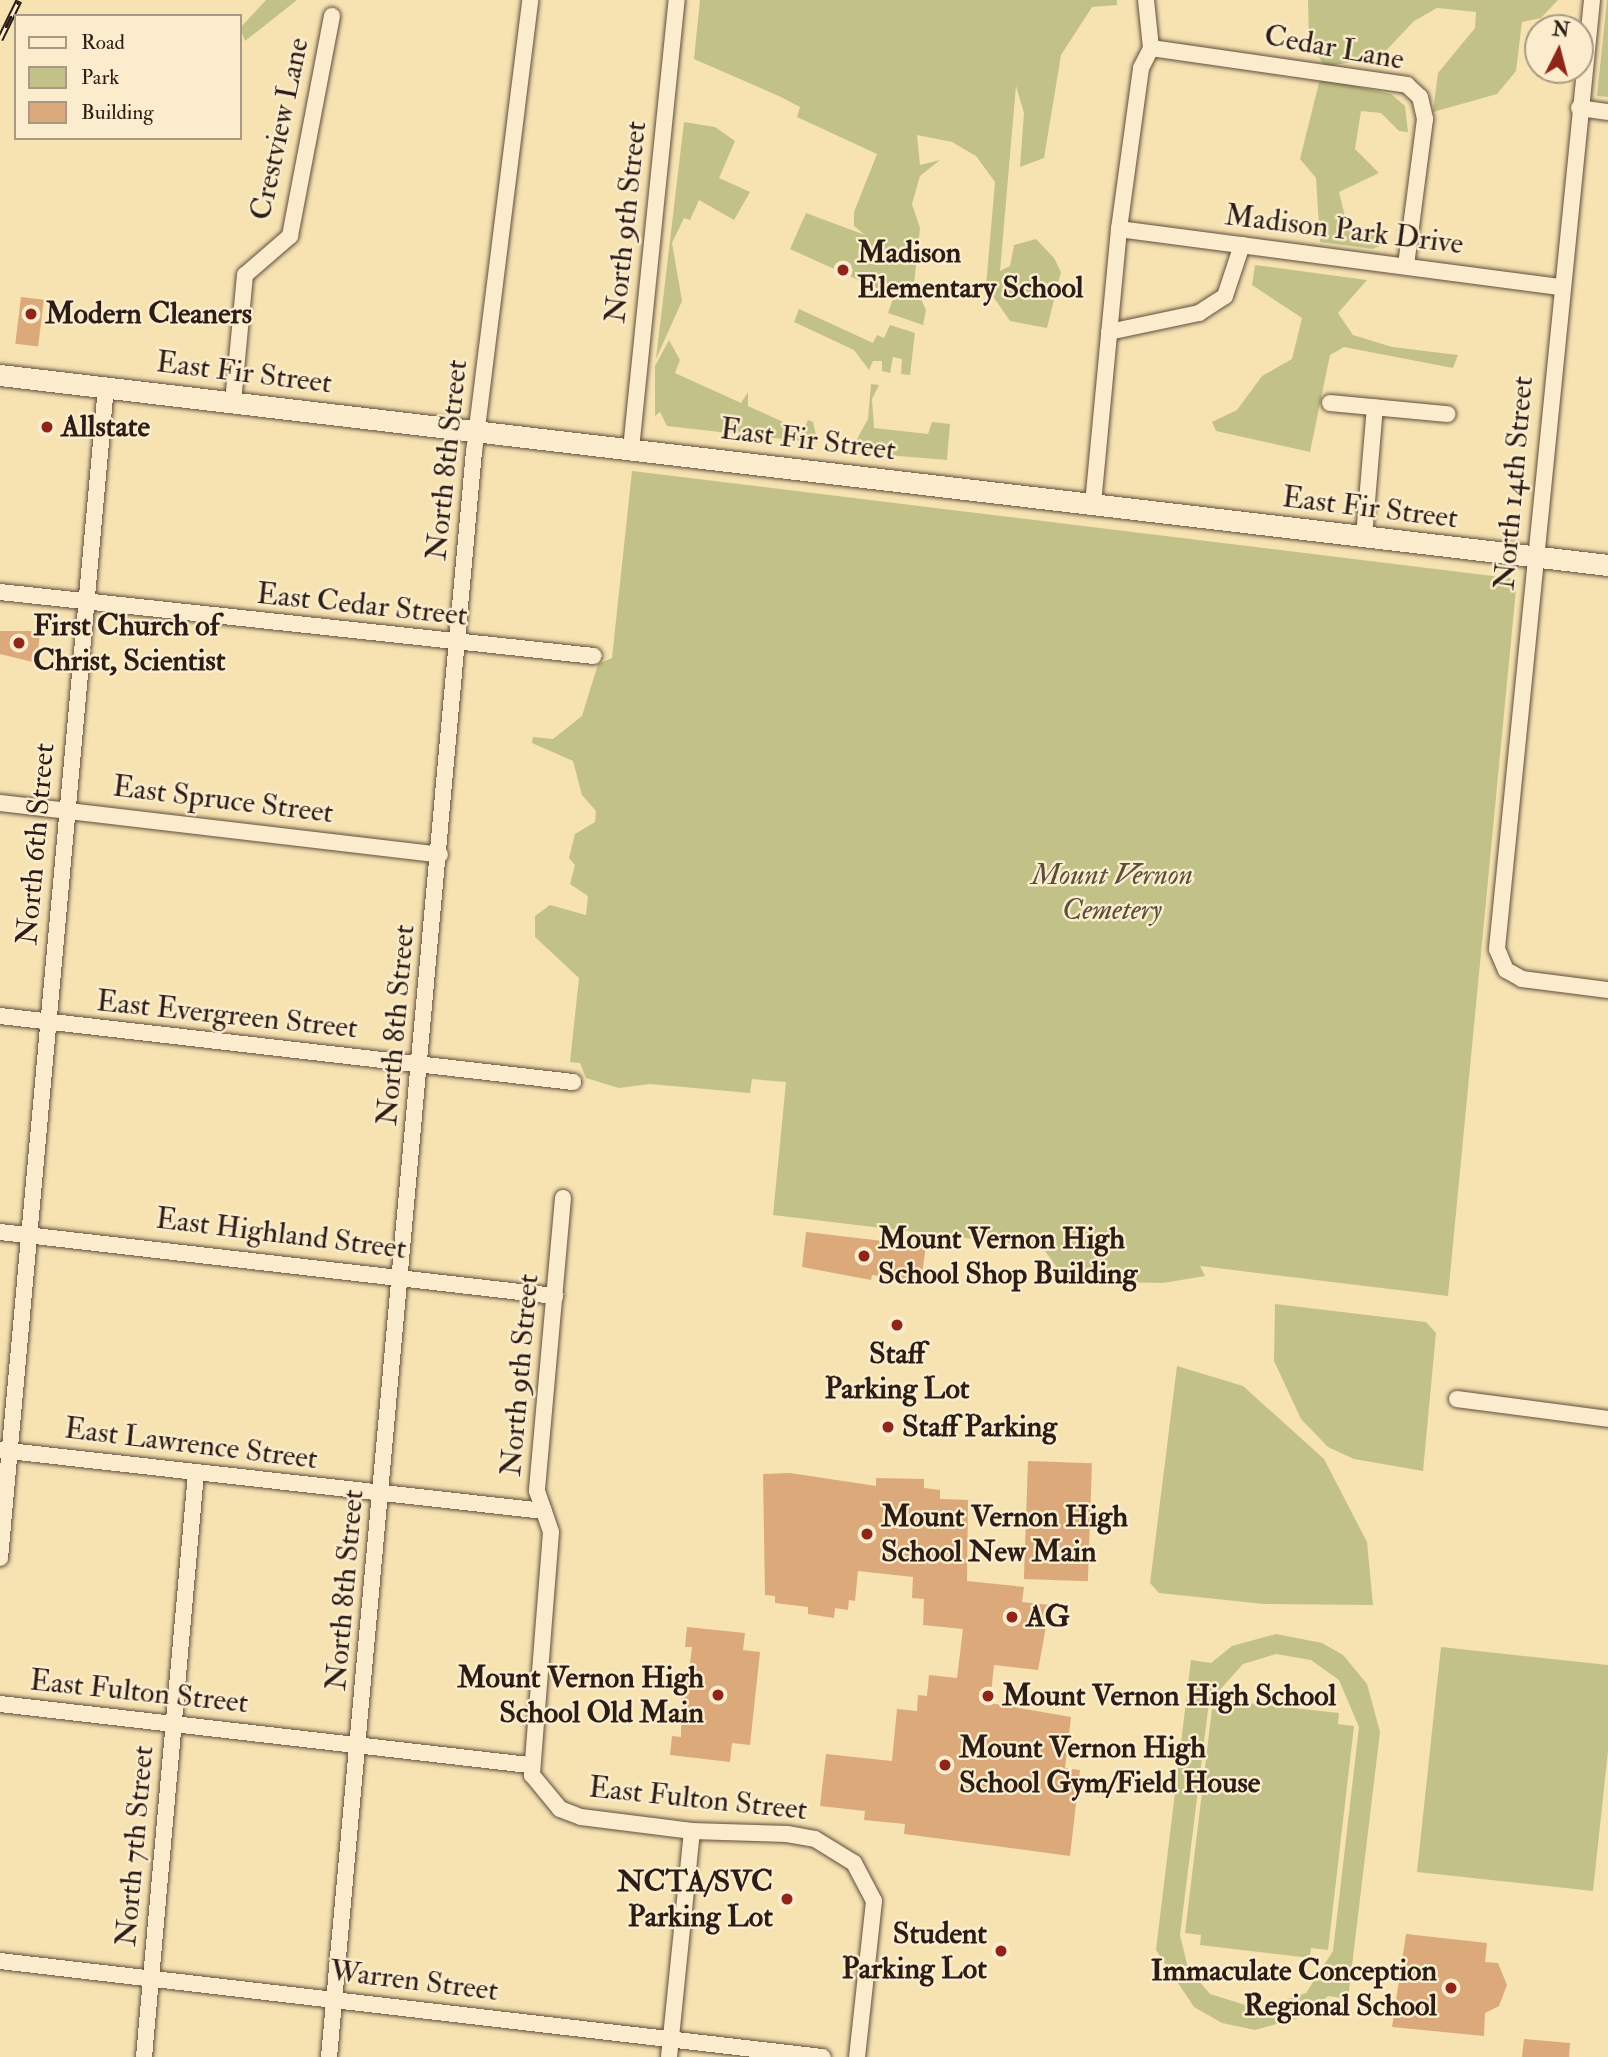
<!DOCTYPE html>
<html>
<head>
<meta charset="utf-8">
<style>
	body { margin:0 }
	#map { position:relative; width:1608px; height:2057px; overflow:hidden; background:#f7e2b2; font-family:"IM FELL Double Pica",serif }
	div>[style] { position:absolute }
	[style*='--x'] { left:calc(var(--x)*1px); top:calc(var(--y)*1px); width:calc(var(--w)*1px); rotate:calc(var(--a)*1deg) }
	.green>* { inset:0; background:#c2c288 }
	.building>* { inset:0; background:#dcaa7a; transform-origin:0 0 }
	.roads { filter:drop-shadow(0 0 2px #5f4e3d) drop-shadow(0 0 2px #5f4e3d) }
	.street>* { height:16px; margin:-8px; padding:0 8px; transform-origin:8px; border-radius:8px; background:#faeccd }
	.secondary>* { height:21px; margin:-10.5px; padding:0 10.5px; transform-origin:10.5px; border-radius:10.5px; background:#faeccd }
	.rail>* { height:7px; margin-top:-3.5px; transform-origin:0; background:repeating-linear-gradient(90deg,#faeccd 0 13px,#2c1c16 0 26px); box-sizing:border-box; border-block:2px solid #2c1c16 }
	.dots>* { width:19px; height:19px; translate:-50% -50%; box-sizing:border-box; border:4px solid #faeccd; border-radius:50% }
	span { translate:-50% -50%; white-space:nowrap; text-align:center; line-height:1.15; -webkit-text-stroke:5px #faeccd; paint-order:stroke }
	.street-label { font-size:30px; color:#2c1c16 }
	.poi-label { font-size:30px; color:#2c1c16; font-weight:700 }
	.left { translate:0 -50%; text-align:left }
	.right { translate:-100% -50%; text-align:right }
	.park-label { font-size:30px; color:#594e38; font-style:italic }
	.legend { position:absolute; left:14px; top:14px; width:228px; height:126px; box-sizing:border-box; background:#faeccd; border:2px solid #a89984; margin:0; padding:9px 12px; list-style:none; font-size:21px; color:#2c1c16 }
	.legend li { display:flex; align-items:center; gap:14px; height:35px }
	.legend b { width:35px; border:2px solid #a89984 }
	.north { position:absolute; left:1524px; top:14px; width:70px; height:70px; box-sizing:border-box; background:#faeccd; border:2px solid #a89984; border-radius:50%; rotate:6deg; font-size:19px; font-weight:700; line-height:28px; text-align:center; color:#2c1c16 }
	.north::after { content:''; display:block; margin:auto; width:24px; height:32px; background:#8f2418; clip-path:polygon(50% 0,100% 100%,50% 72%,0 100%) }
</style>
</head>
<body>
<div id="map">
	<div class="green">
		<div style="clip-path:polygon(266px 0,297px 0,245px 41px,240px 28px)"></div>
		<div style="clip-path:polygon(700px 0,1117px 0,1117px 5px,1092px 7px,1061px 55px,1044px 158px,1020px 167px,1024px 113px,1016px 86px,1000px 271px,1010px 266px,1014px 245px,1036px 239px,1054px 258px,1061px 272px,1047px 328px,1010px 321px,986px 286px,995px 182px,976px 156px,952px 142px,917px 135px,920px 165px,940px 160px,920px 176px,912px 204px,920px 228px,914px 284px,926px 310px,923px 325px,888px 313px,894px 296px,790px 249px,806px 213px,865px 235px,854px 226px,854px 212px,877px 154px,797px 117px,800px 107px,781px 97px,694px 59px)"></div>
		<div style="clip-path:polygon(1308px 0,1558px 0,1541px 18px,1522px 22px,1516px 71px,1497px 94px,1433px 112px,1438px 73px,1475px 28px,1476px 12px,1437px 8px,1414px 21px,1381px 56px,1325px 67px,1309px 42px)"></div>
		<div style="clip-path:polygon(1607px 0,1608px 0,1608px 97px,1597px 96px)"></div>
		<div style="clip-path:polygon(1320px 79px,1391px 94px,1405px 106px,1408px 132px,1399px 131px,1381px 113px,1361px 111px,1355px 149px,1379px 173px,1339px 192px,1347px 225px,1380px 229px,1388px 242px,1373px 249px,1320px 242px,1316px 178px,1300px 159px)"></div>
		<div style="clip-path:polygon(684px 122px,715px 127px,735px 141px,719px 178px,750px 192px,734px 220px,699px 200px,690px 220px,684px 218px,672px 243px,682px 301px,656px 359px)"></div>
		<div style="clip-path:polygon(1255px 265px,1367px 280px,1338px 313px,1353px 335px,1392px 347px,1458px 355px,1453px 368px,1344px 347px,1330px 355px,1310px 452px,1216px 431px,1212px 422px,1237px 410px,1262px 376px,1292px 359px,1302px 318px,1252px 285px)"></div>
		<div style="clip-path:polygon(799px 309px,873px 343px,877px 335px,884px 338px,890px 325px,915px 333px,910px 375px,901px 374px,902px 359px,893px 357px,890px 373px,882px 371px,882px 361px,873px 361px,869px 370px,854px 350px,794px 322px)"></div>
		<div style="clip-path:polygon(669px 340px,680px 360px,675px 373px,741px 403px,748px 392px,748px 406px,803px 431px,808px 420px,813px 422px,818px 443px,667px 426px,660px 412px,655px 416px,655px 366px)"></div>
		<div style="clip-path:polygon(871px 384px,879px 385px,872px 399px,874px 428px,928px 434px,932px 422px,950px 424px,947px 460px,863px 453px,857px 439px,868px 419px)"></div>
		<div style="clip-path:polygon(632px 471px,1517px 579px,1448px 1296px,1200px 1266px,1205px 1276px,1163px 1283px,1110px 1282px,1061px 1273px,1042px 1247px,773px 1215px,786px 1082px,752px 1079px,750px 1093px,650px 1084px,619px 1088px,586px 1078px,580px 1063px,570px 1062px,579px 978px,535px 937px,535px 916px,550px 905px,586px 915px,588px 896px,570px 884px,575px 865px,569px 858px,575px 834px,595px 822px,596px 811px,582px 795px,573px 761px,532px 743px,533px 737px,553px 739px,582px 716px,598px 664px,612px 658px)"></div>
		<div style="clip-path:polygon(1275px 1304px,1426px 1322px,1436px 1333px,1423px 1471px,1354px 1459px,1328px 1447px,1301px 1419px,1274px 1361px)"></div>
		<div style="clip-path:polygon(1177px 1366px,1243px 1386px,1324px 1459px,1367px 1542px,1373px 1605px,1264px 1604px,1159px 1593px,1150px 1583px)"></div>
		<div style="clip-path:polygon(evenodd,1276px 1634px,1322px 1643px,1343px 1655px,1367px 1684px,1380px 1732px,1348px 1999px,1328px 1996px,1302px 2017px,1255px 2030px,1222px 2023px,1194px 2007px,1156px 1950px,1191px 1660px,1211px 1663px,1232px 1646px,1276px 1634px,1276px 1654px,1311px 1660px,1339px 1680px,1359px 1727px,1333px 1951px,1306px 1993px,1258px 2009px,1210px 1994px,1188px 1968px,1180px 1935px,1209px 1702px,1243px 1664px,1276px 1654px)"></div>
		<div style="clip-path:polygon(1441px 1647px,1608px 1665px,1608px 1751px,1593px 1891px,1417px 1872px)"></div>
		<div style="clip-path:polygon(1229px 1701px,1339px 1713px,1338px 1724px,1354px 1726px,1328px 1950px,1311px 1948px,1310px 1958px,1200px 1945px,1201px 1935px,1185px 1933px,1212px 1709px,1227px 1711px)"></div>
	</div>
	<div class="building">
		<div style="left:21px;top:297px;width:23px;height:47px;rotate:7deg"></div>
		<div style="clip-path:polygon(0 631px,40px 631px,37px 663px,0 654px)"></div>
		<div style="clip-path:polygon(806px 1232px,926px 1246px,921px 1281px,872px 1275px,871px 1280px,802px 1267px)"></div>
		<div style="left:1028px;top:1461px;width:64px;height:118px;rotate:2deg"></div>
		<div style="clip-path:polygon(790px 1473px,876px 1486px,876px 1478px,924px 1479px,924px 1488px,940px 1490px,940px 1499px,968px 1500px,967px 1581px,1024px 1587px,1022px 1602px,1050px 1605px,1038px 1670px,994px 1665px,990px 1703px,1071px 1717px,1065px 1768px,1080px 1770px,1070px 1856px,904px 1834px,905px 1824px,864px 1820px,865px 1811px,820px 1806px,826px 1754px,892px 1761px,897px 1709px,917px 1711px,918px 1695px,927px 1696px,929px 1675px,957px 1678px,963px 1629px,923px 1625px,924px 1599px,912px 1598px,913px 1577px,858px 1571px,855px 1601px,849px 1600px,848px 1610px,835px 1608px,834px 1618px,808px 1614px,808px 1607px,775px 1603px,775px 1596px,765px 1595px,763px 1474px)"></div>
		<div style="clip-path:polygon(687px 1627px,745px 1633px,743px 1650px,760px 1652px,750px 1745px,732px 1743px,730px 1762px,670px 1755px,672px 1736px,681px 1737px,682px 1680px,688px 1681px,692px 1647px,685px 1647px)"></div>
		<div style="clip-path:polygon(1406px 1934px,1487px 1943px,1485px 1962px,1498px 1963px,1507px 1985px,1499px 2006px,1485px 2013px,1484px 2036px,1392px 2027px)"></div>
		<div style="clip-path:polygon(1524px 2039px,1570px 2043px,1569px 2057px,1522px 2057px)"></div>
	</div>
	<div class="roads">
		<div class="street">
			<div style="--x:1592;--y:0;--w:954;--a:95.72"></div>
			<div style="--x:1497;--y:949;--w:23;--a:67"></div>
			<div style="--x:1506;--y:970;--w:18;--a:29"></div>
			<div style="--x:1522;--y:979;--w:87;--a:7.3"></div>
			<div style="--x:1151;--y:48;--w:259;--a:8.2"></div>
			<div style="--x:1407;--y:85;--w:18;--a:43"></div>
			<div style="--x:1420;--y:97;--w:23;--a:77"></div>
			<div style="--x:1425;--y:119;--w:148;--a:97.4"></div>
			<div style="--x:1579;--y:108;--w:29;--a:8"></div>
			<div style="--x:1119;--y:229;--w:446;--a:7.5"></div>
			<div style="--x:1109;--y:332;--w:92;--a:-11.9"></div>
			<div style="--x:1199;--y:313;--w:31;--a:-33"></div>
			<div style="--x:1225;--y:296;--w:54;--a:-71.6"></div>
			<div style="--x:233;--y:402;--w:128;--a:-84.6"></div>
			<div style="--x:245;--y:275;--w:60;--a:-40.9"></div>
			<div style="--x:290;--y:236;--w:224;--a:-79.2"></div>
			<div style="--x:1330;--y:403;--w:118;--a:5.4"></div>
			<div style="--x:631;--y:449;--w:451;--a:-84.2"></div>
			<div style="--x:1093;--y:504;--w:276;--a:-84.6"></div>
			<div style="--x:1119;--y:229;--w:162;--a:-82.2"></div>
			<div style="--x:1141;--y:68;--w:22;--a:-63"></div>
			<div style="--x:1151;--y:48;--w:48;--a:-95.9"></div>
			<div style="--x:1364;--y:537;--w:130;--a:-85.2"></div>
			<div style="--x:0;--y:592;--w:597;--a:6.15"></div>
			<div style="--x:0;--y:803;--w:443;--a:6.7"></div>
			<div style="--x:0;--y:1016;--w:577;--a:6.57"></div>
			<div style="--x:563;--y:1198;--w:294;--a:95.1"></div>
			<div style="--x:537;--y:1491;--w:43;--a:71.1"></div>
			<div style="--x:551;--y:1532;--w:244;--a:94.5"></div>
			<div style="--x:532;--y:1775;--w:44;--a:50.5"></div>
			<div style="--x:560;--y:1809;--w:22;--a:21"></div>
			<div style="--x:581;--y:1817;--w:112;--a:7.2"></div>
			<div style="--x:692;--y:1831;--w:95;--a:1.8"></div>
			<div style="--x:787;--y:1834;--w:28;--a:10"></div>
			<div style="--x:815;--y:1839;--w:46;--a:31.6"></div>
			<div style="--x:854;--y:1863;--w:43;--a:62.2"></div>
			<div style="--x:874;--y:1901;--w:157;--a:96.2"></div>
			<div style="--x:0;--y:1232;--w:559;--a:6.58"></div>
			<div style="--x:1457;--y:1399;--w:152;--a:7.5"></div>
			<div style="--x:0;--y:1450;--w:547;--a:6.4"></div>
			<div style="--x:0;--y:1558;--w:1176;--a:-84.83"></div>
			<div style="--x:0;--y:1704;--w:533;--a:6.58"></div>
			<div style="--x:0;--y:1961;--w:828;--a:6.66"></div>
			<div style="--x:144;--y:2057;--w:586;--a:-84.91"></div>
			<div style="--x:329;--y:2057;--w:1612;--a:-84.84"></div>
			<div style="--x:474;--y:452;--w:455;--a:-82.9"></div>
			<div style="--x:669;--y:2057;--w:227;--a:-84.2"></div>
		</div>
		<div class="secondary">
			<div style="--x:0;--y:375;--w:1619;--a:6.74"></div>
		</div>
	</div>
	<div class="rail">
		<div style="--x:0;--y:39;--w:43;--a:-64"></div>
	</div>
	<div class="dots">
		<div style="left:843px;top:270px;background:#8f2418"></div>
		<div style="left:31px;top:314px;background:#8f2418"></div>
		<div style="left:47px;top:427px;background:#8f2418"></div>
		<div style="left:19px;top:643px;background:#8f2418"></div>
		<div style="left:864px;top:1256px;background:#8f2418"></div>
		<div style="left:897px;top:1325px;background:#8f2418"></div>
		<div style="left:888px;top:1427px;background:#8f2418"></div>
		<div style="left:867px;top:1534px;background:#8f2418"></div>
		<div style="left:1012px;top:1617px;background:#8f2418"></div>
		<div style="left:718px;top:1695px;background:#8f2418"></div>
		<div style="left:988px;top:1696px;background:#8f2418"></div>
		<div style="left:945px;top:1765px;background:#8f2418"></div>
		<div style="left:787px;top:1899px;background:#8f2418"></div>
		<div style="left:1001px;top:1951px;background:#8f2418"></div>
		<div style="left:1451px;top:1988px;background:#8f2418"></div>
	</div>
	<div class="street-label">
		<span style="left:1334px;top:48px;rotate:10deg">Cedar Lane</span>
		<span style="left:280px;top:129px;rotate:-78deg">Crestview Lane</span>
		<span style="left:626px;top:222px;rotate:-84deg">North 9th Street</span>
		<span style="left:1344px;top:230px;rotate:7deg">Madison Park Drive</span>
		<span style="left:244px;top:373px;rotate:7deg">East Fir Street</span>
		<span style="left:808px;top:440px;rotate:7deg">East Fir Street</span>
		<span style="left:447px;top:460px;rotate:-84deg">North 8th Street</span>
		<span style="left:1514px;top:483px;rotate:-85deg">North 14th Street</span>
		<span style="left:1370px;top:508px;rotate:7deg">East Fir Street</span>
		<span style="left:362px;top:605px;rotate:6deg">East Cedar Street</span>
		<span style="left:223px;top:800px;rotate:7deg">East Spruce Street</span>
		<span style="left:36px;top:844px;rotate:-85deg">North 6th Street</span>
		<span style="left:227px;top:1015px;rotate:6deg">East Evergreen Street</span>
		<span style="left:396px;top:1025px;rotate:-85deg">North 8th Street</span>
		<span style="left:281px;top:1234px;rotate:7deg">East Highland Street</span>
		<span style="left:520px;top:1375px;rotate:-85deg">North 9th Street</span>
		<span style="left:191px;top:1444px;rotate:7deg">East Lawrence Street</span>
		<span style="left:345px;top:1590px;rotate:-85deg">North 8th Street</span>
		<span style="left:139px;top:1692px;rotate:6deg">East Fulton Street</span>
		<span style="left:698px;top:1799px;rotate:6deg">East Fulton Street</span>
		<span style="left:135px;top:1846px;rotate:-85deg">North 7th Street</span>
		<span style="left:414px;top:1981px;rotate:7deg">Warren Street</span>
	</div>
	<div class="poi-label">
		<span class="left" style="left:857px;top:270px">Madison<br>Elementary School</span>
		<span class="left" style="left:45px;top:314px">Modern Cleaners</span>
		<span class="left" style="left:61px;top:427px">Allstate</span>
		<span class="left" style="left:33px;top:643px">First Church of<br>Christ, Scientist</span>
		<span class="left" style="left:878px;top:1256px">Mount Vernon High<br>School Shop Building</span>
		<span style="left:897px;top:1371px">Staff<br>Parking Lot</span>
		<span class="left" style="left:902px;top:1427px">Staff Parking</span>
		<span class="left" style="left:881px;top:1534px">Mount Vernon High<br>School New Main</span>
		<span class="left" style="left:1026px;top:1617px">AG</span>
		<span class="right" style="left:704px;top:1695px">Mount Vernon High<br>School Old Main</span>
		<span class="left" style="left:1002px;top:1696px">Mount Vernon High School</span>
		<span class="left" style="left:959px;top:1765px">Mount Vernon High<br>School Gym/Field House</span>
		<span class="right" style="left:773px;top:1899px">NCTA/SVC<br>Parking Lot</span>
		<span class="right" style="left:987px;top:1951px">Student<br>Parking Lot</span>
		<span class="right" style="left:1437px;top:1988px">Immaculate Conception<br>Regional School</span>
	</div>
	<div class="park-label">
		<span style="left:1112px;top:892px">Mount Vernon<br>Cemetery</span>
	</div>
	<ul class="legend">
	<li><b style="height:9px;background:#faeccd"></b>Road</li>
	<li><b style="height:19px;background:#c2c288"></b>Park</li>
	<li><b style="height:19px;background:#dcaa7a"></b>Building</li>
	</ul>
	<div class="north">N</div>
</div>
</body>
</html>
